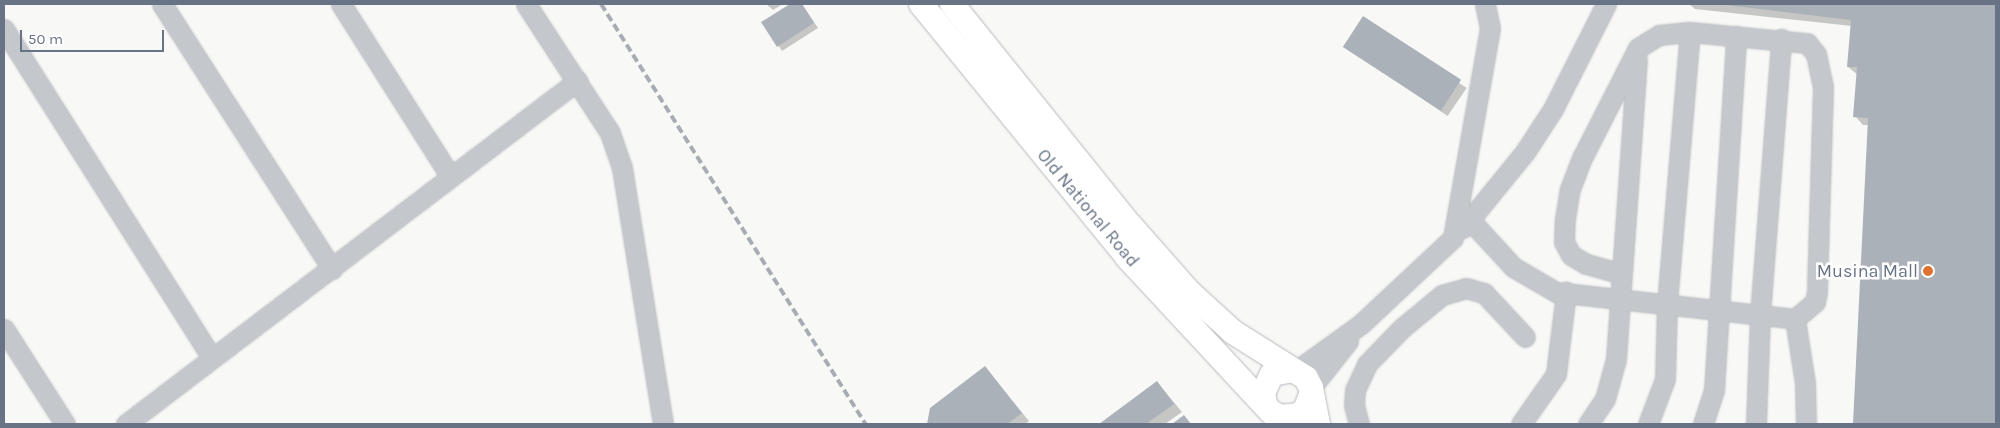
<!DOCTYPE html>
<html>
<head>
<meta charset="utf-8">
<style>
	body { margin:0 }
	#map { position:relative; width:2000px; height:428px; overflow:hidden; background:#f8f8f6; font-family:Karla,sans-serif }
	div>[style] { position:absolute }
	[style*='--x'] { left:calc(var(--x)*1px); top:calc(var(--y)*1px); width:calc(var(--w)*1px); rotate:calc(var(--a)*1deg) }
	.shadow>* { inset:0; background:#0003; transform-origin:0 0 }
	.building>* { inset:0; background:#abb1b8; transform-origin:0 0 }
	.roads { filter:drop-shadow(0 0 1px #b7babf) drop-shadow(0 0 1px #b7babf) }
	.minor>* { height:19px; margin:-9.5px; padding:0 9.5px; transform-origin:9.5px; border-radius:9.5px; background:#c4c7cb }
	.major>* { height:24px; margin:-12px; padding:0 12px; transform-origin:12px; border-radius:12px; background:#fff }
	.rail>* { height:4px; margin-top:-2px; transform-origin:0; background:repeating-linear-gradient(90deg,#a7abb2 0 8px,transparent 0 12px) }
	.dots>* { width:14px; height:14px; translate:-50% -50%; box-sizing:border-box; border:2px solid #fff; border-radius:50% }
	span { translate:-50% -50%; white-space:nowrap; text-align:center; line-height:1.15; -webkit-text-stroke:5px #fff; paint-order:stroke }
	.street-label { font-size:18px; color:#687486 }
	.poi-label { font-size:18px; color:#687486 }
	.right { translate:-100% -50%; text-align:right }
	.frame { position:absolute; inset:0; border:5px solid #687486; pointer-events:none }
	.scale { position:absolute; left:20px; top:30px; width:144px; height:22px; box-sizing:border-box; border:2px solid #687486; border-top:0; padding-left:6px; font-size:15px; line-height:18px; white-space:nowrap; color:#687486; -webkit-text-stroke:4px #fff; paint-order:stroke }
</style>
</head>
<body>
<div id="map">
	<div class="shadow">
		<div style="clip-path:polygon(766px 4px,783px 4px,773px 10px)"></div>
		<div style="clip-path:polygon(792px 4px,802px 4px,818px 28px,782px 51px,763px 22px)"></div>
		<div style="clip-path:polygon(1689px 4px,1996px 4px,1996px 424px,1855px 424px,1869px 125px,1863px 125px,1855px 116px,1858px 75px,1848px 67px,1852px 26px,1695px 9px)"></div>
		<div style="left:1363px;top:18px;width:125px;height:34px;rotate:34deg"></div>
		<div style="clip-path:polygon(985px 368px,1029px 421px,1025px 424px,928px 424px,931px 408px)"></div>
		<div style="clip-path:polygon(1157px 382px,1182px 412px,1165px 424px,1101px 424px)"></div>
	</div>
	<div class="building">
		<div style="clip-path:polygon(790px 4px,802px 4px,814px 23px,777px 47px,761px 22px)"></div>
		<div style="clip-path:polygon(1719px 4px,1996px 4px,1996px 424px,1853px 424px,1868px 118px,1853px 117px,1857px 67px,1847px 67px,1851px 20px)"></div>
		<div style="left:1363px;top:16px;width:117px;height:37px;rotate:33deg"></div>
		<div style="clip-path:polygon(985px 366px,1022px 413px,1007px 424px,927px 424px,930px 408px)"></div>
		<div style="clip-path:polygon(1157px 381px,1174px 404px,1146px 424px,1099px 424px)"></div>
		<div style="clip-path:polygon(1184px 415px,1191px 424px,1172px 424px)"></div>
	</div>
	<div class="roads">
		<div class="minor">
			<div style="--x:162;--y:4;--w:315;--a:57.3"></div>
			<div style="--x:341;--y:4;--w:205;--a:57.6"></div>
			<div style="--x:526;--y:4;--w:154;--a:56.9"></div>
			<div style="--x:610;--y:133;--w:37;--a:71"></div>
			<div style="--x:622;--y:168;--w:259;--a:80.9"></div>
			<div style="--x:4;--y:29;--w:388;--a:57.7"></div>
			<div style="--x:1470;--y:220;--w:64;--a:47.5"></div>
			<div style="--x:1513;--y:267;--w:50;--a:30.2"></div>
			<div style="--x:1556;--y:292;--w:241;--a:6.4"></div>
			<div style="--x:1463;--y:228;--w:98;--a:-50.8"></div>
			<div style="--x:1525;--y:152;--w:51;--a:-56.9"></div>
			<div style="--x:1553;--y:109;--w:118;--a:-63.2"></div>
			<div style="--x:1622;--y:274;--w:37;--a:-164"></div>
			<div style="--x:1586;--y:264;--w:17;--a:-149"></div>
			<div style="--x:1571;--y:255;--w:15;--a:-118"></div>
			<div style="--x:1564;--y:242;--w:23;--a:-88"></div>
			<div style="--x:1565;--y:219;--w:30;--a:-81"></div>
			<div style="--x:1570;--y:189;--w:33;--a:-69"></div>
			<div style="--x:1582;--y:158;--w:123;--a:-63"></div>
			<div style="--x:1638;--y:48;--w:25;--a:-32"></div>
			<div style="--x:1659;--y:35;--w:31;--a:-6"></div>
			<div style="--x:1690;--y:32;--w:118;--a:5.4"></div>
			<div style="--x:1807;--y:43;--w:14;--a:51"></div>
			<div style="--x:1816;--y:54;--w:34;--a:78"></div>
			<div style="--x:1823;--y:87;--w:205;--a:91.7"></div>
			<div style="--x:1817;--y:292;--w:10;--a:101"></div>
			<div style="--x:1815;--y:302;--w:26;--a:140"></div>
			<div style="--x:1795;--y:319;--w:65;--a:81.1"></div>
			<div style="--x:1805;--y:383;--w:41;--a:88.6"></div>
			<div style="--x:4;--y:329;--w:113;--a:57.3"></div>
			<div style="--x:1296;--y:371;--w:80;--a:-35.9"></div>
			<div style="--x:1361;--y:324;--w:126;--a:-43.1"></div>
			<div style="--x:1453;--y:238;--w:213;--a:-80"></div>
			<div style="--x:1490;--y:28;--w:25;--a:-102"></div>
			<div style="--x:1311;--y:388;--w:60;--a:-51.8"></div>
			<div style="--x:126;--y:424;--w:567;--a:-37.25"></div>
			<div style="--x:1359;--y:424;--w:20;--a:-105"></div>
			<div style="--x:1354;--y:405;--w:15;--a:-86"></div>
			<div style="--x:1355;--y:390;--w:29;--a:-65"></div>
			<div style="--x:1367;--y:364;--w:50;--a:-45.8"></div>
			<div style="--x:1402;--y:328;--w:52;--a:-39.5"></div>
			<div style="--x:1442;--y:295;--w:25;--a:-16"></div>
			<div style="--x:1466;--y:288;--w:19;--a:16"></div>
			<div style="--x:1484;--y:293;--w:60;--a:47"></div>
			<div style="--x:1521;--y:424;--w:61;--a:-55"></div>
			<div style="--x:1556;--y:374;--w:83;--a:-83"></div>
			<div style="--x:1588;--y:424;--w:30;--a:-56"></div>
			<div style="--x:1605;--y:399;--w:41;--a:-74.6"></div>
			<div style="--x:1616;--y:359;--w:300;--a:-86"></div>
			<div style="--x:1648;--y:424;--w:48;--a:-69.3"></div>
			<div style="--x:1665;--y:379;--w:75;--a:-88.5"></div>
			<div style="--x:1667;--y:304;--w:273;--a:-85.2"></div>
			<div style="--x:1703;--y:424;--w:36;--a:-72"></div>
			<div style="--x:1714;--y:390;--w:355;--a:-86.4"></div>
			<div style="--x:1756;--y:424;--w:109;--a:-87.9"></div>
			<div style="--x:1760;--y:315;--w:277;--a:-85.6"></div>
		</div>
		<div class="major">
			<div style="--x:921;--y:4;--w:326;--a:50.8"></div>
			<div style="--x:1127;--y:257;--w:212;--a:47.1"></div>
			<div style="--x:1271;--y:412;--w:10;--a:29"></div>
			<div style="--x:1280;--y:417;--w:18;--a:-6"></div>
			<div style="--x:1298;--y:415;--w:9;--a:-36"></div>
			<div style="--x:1305;--y:410;--w:18;--a:-68"></div>
			<div style="--x:952;--y:4;--w:284;--a:51.2"></div>
			<div style="--x:1130;--y:225;--w:89;--a:48.6"></div>
			<div style="--x:1189;--y:292;--w:59;--a:42.3"></div>
			<div style="--x:1233;--y:332;--w:86;--a:32.2"></div>
			<div style="--x:1306;--y:378;--w:11;--a:63"></div>
			<div style="--x:1311;--y:388;--w:37;--a:79"></div>
			<div style="--x:1265;--y:404;--w:11;--a:-100"></div>
			<div style="--x:1263;--y:393;--w:21;--a:-65"></div>
			<div style="--x:1272;--y:374;--w:20;--a:-11"></div>
		</div>
	</div>
	<div class="rail">
		<div style="--x:601;--y:4;--w:497;--a:57.8"></div>
	</div>
	<div class="dots">
		<div style="left:1928px;top:271px;background:#dd7231"></div>
	</div>
	<div class="street-label">
		<span style="left:1088px;top:208px;rotate:50deg">Old National Road</span>
	</div>
	<div class="poi-label">
		<span class="right" style="left:1918px;top:271px">Musina Mall</span>
	</div>
	<div class="frame"></div>
	<div class="scale">50 m</div>
</div>
</body>
</html>
